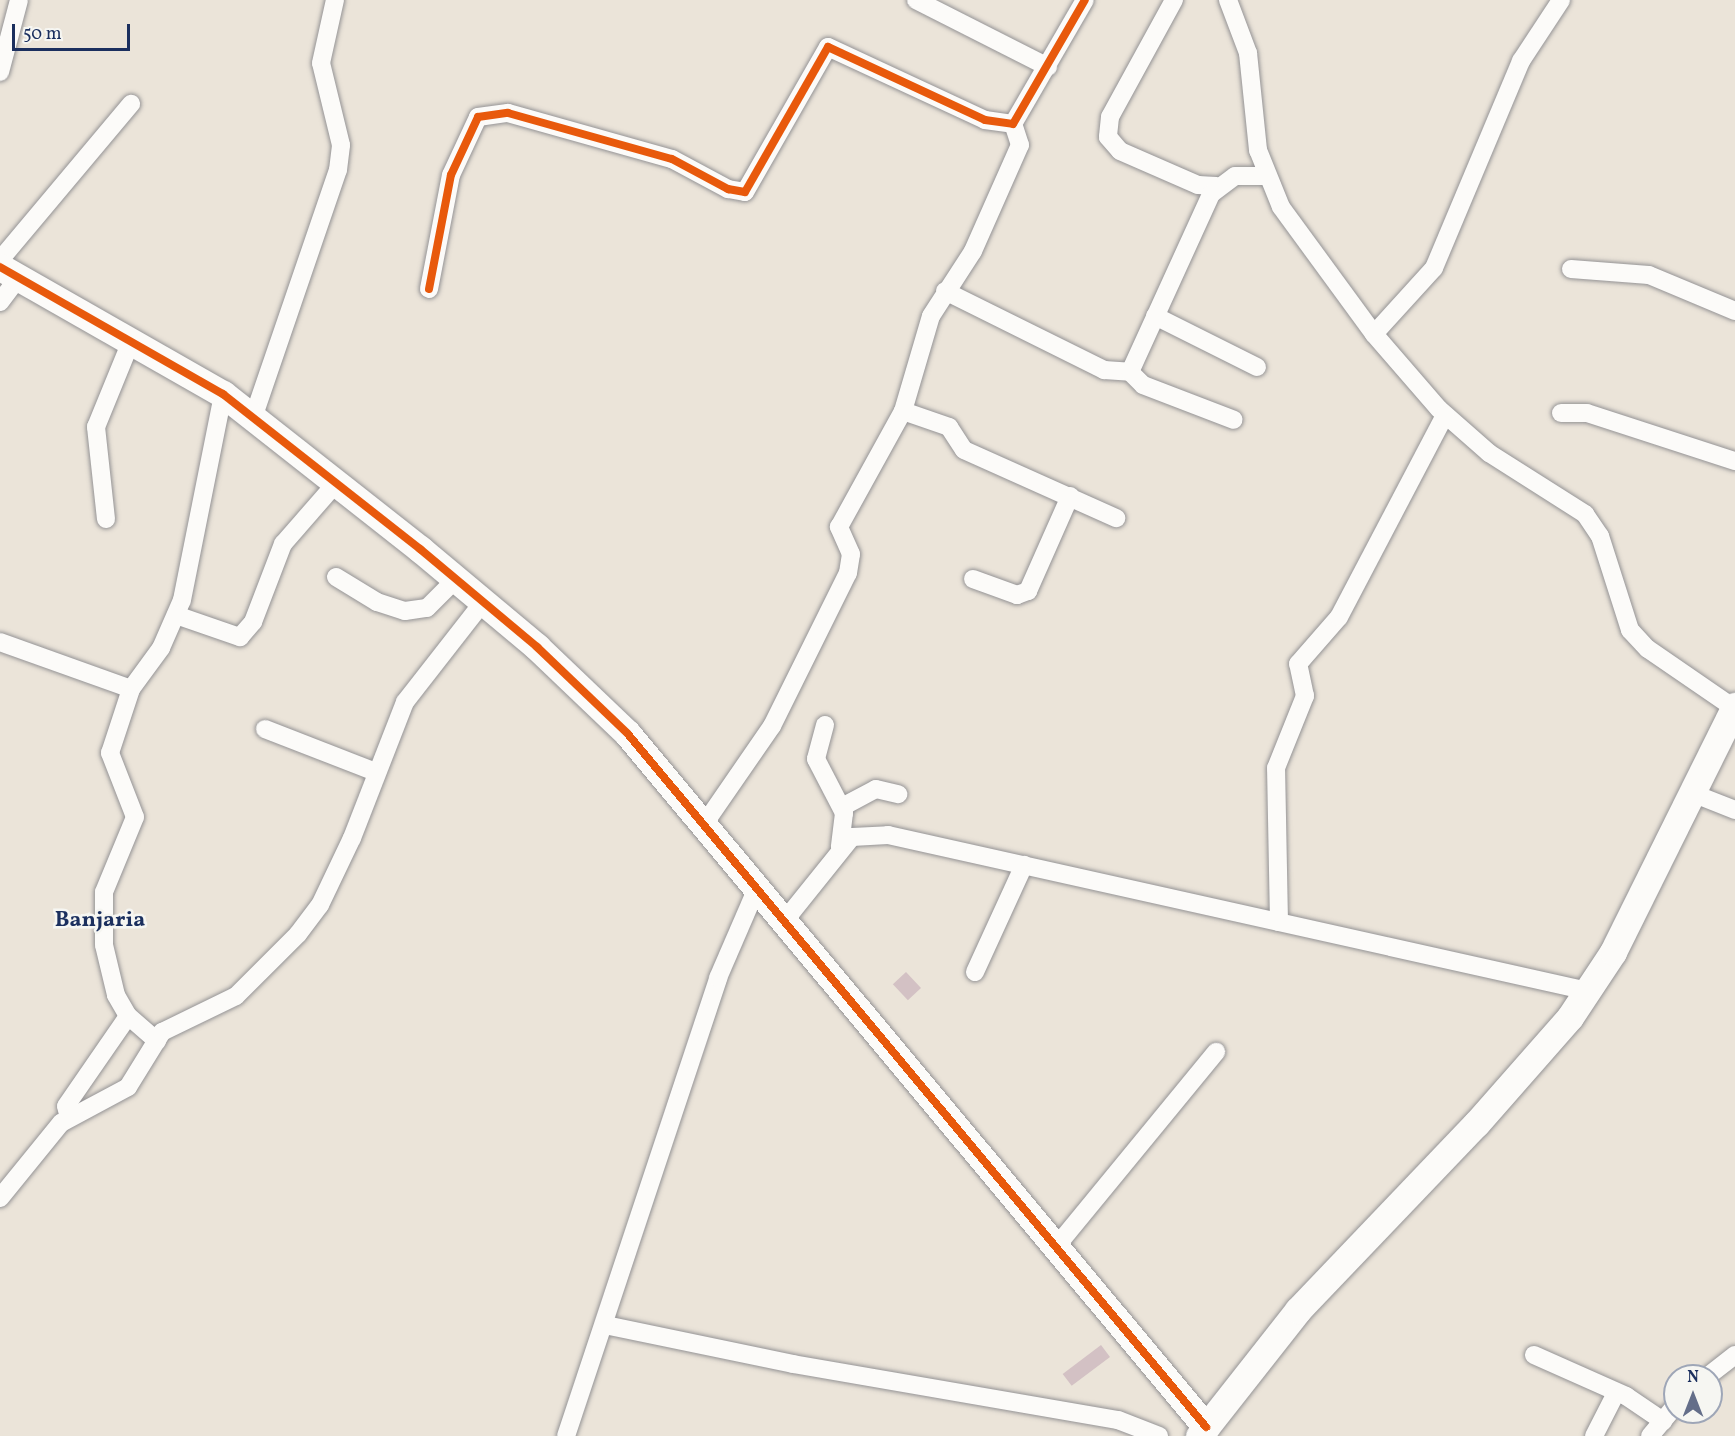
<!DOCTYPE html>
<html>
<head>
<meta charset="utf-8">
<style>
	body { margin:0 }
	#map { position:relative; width:1735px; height:1436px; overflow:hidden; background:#ebe4d9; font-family:Vollkorn,serif }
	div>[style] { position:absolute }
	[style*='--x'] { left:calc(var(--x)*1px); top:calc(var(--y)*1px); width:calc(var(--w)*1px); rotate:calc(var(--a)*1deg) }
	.building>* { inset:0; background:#d3c1c4; transform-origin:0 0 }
	.roads { filter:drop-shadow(0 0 2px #949395) drop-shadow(0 0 2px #949395) }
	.street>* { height:18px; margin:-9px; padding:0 9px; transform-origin:9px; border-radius:9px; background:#fcfbf9 }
	.secondary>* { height:27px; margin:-13.5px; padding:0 13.5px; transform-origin:13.5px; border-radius:13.5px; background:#fcfbf9 }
	.cycleway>* { height:8px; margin:-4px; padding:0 4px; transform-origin:4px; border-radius:4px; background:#e8590c }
	span { translate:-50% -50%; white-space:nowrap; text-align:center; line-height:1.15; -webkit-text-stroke:5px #f6f6f2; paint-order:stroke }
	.district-label { font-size:22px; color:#1b2f5e; font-weight:700 }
	.north { position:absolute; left:1663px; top:1364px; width:60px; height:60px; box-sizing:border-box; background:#f6f6f2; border:2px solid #9ea6b7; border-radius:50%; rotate:0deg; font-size:16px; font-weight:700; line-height:24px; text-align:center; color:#1b2f5e }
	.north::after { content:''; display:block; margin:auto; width:21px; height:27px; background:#646e89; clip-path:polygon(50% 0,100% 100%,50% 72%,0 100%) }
	.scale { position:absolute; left:12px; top:24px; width:118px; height:27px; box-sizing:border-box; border:3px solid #1b2f5e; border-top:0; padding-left:8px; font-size:18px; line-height:21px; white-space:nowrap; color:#1b2f5e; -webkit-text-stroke:4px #f6f6f2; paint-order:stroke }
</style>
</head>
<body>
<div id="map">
	<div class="building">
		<div style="left:906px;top:972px;width:22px;height:18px;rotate:47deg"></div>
		<div style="left:1101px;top:1345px;width:15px;height:48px;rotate:53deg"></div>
	</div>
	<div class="roads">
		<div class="street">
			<div style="--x:916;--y:0;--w:148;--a:26.9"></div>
			<div style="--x:1174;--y:0;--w:133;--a:118.7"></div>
			<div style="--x:1110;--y:117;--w:20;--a:96"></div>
			<div style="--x:1108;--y:137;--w:18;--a:49"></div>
			<div style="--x:1120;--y:151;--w:85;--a:23.6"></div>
			<div style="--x:1198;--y:185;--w:18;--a:3"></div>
			<div style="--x:1228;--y:0;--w:57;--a:69.3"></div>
			<div style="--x:1248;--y:53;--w:98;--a:84.1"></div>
			<div style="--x:1258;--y:150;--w:61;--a:68"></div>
			<div style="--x:1281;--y:207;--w:157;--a:53.8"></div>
			<div style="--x:1374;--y:334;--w:99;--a:49.1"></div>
			<div style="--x:1439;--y:409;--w:67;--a:41.3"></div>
			<div style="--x:1489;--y:453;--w:114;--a:32.4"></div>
			<div style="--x:1585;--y:514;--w:27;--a:56"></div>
			<div style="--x:1600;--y:536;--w:99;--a:72.3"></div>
			<div style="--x:1630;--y:630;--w:26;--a:47"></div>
			<div style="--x:1648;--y:649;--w:104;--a:34.5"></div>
			<div style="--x:0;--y:72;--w:74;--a:-75.2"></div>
			<div style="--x:0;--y:260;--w:204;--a:-50"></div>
			<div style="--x:1571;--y:269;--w:78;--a:4.4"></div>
			<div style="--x:1649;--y:275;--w:93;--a:22.7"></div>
			<div style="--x:429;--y:289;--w:116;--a:-79.1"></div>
			<div style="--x:451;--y:175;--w:64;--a:-65"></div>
			<div style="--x:478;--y:117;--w:30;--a:-8"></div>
			<div style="--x:508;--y:113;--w:170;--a:15.7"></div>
			<div style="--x:672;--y:159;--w:64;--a:28.2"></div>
			<div style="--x:728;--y:189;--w:17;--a:10"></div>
			<div style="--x:745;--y:192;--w:167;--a:-60.2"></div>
			<div style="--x:828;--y:47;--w:173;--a:24.9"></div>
			<div style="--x:985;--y:120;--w:28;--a:8"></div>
			<div style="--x:1013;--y:124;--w:143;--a:-59.9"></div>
			<div style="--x:945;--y:291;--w:178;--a:26.4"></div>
			<div style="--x:1104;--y:370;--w:26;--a:4"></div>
			<div style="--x:1130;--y:372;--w:196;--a:-65.5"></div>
			<div style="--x:1211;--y:194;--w:30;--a:-37"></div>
			<div style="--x:1235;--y:176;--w:31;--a:0"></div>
			<div style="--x:0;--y:302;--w:31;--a:-53"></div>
			<div style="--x:1155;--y:316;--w:114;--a:26.6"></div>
			<div style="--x:1374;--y:334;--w:89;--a:-47.7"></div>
			<div style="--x:1434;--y:268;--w:225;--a:-67.2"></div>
			<div style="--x:1521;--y:61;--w:73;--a:-56.7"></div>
			<div style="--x:1130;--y:372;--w:18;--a:45"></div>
			<div style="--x:1143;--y:385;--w:97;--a:21"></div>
			<div style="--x:903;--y:411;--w:49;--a:19.2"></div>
			<div style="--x:949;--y:427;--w:27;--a:57"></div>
			<div style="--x:964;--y:450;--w:167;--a:24.1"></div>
			<div style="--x:1561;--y:413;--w:26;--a:0"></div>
			<div style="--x:1587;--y:413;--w:156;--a:18"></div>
			<div style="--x:253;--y:418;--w:262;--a:-71.1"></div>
			<div style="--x:338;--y:170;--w:25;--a:-83"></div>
			<div style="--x:341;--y:145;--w:84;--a:-103.7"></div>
			<div style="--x:321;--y:63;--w:65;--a:-77.5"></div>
			<div style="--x:106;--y:519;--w:93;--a:-96.2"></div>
			<div style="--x:96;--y:427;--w:95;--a:-67.8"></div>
			<div style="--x:336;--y:577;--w:48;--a:31.4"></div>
			<div style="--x:377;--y:602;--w:29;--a:18"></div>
			<div style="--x:405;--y:611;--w:22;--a:-8"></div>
			<div style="--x:427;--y:608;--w:41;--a:-45"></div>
			<div style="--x:973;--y:579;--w:47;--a:20"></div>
			<div style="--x:1017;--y:595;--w:12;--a:-20"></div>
			<div style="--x:1028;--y:591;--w:104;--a:-66.1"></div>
			<div style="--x:176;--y:615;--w:68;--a:19"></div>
			<div style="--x:240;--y:637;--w:20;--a:-49"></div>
			<div style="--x:253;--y:622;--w:84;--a:-69"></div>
			<div style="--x:283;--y:544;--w:82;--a:-48.9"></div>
			<div style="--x:0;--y:642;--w:139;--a:19.7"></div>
			<div style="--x:825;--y:725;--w:35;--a:105"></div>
			<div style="--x:816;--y:759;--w:61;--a:62.6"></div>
			<div style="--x:844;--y:813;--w:34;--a:97"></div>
			<div style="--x:265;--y:729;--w:119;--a:21.2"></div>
			<div style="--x:1692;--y:793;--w:46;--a:21.6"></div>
			<div style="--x:842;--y:807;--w:38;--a:-28"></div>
			<div style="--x:876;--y:789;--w:23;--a:13"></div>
			<div style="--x:705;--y:823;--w:118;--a:-55.4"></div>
			<div style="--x:772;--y:726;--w:171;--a:-63.6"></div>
			<div style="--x:848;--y:573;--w:19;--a:-81"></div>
			<div style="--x:851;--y:554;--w:30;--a:-114"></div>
			<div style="--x:839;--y:527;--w:132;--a:-61.1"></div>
			<div style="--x:903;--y:411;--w:99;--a:-73.6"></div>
			<div style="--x:931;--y:316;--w:77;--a:-57.1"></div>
			<div style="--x:973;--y:251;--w:116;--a:-66.1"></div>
			<div style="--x:1020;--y:145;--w:22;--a:-108"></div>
			<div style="--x:786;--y:919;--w:105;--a:-51.2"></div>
			<div style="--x:852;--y:837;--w:36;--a:-3"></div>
			<div style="--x:888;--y:835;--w:717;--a:12.56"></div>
			<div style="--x:1279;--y:922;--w:154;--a:-91.1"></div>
			<div style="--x:1276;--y:768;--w:78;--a:-68.1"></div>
			<div style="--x:1305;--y:696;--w:33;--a:-102"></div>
			<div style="--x:1298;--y:664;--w:62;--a:-48.9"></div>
			<div style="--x:1339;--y:617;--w:228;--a:-62.3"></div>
			<div style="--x:975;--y:972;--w:118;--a:-65.4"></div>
			<div style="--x:157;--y:1041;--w:38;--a:-139"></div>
			<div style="--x:128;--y:1016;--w:24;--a:-120"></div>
			<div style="--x:116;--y:995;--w:51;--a:-103.5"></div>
			<div style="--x:104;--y:945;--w:53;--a:-90"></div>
			<div style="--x:104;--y:892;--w:81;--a:-67.5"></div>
			<div style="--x:135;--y:817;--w:69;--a:-111.3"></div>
			<div style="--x:110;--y:753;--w:67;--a:-71.8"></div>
			<div style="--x:131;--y:689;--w:51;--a:-53.8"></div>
			<div style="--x:161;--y:648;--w:52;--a:-66.4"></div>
			<div style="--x:182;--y:600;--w:210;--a:-78.7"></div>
			<div style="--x:69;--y:1118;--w:12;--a:-104"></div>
			<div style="--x:66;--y:1106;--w:109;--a:-55.4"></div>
			<div style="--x:0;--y:1198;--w:97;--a:-50.9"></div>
			<div style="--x:61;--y:1123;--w:76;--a:-28.2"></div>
			<div style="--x:128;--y:1087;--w:65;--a:-58.3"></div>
			<div style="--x:162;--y:1032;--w:82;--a:-25.9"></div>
			<div style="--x:236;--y:996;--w:88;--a:-45"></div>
			<div style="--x:298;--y:934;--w:36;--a:-53"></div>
			<div style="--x:320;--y:905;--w:74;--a:-64.5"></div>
			<div style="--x:352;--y:838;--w:146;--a:-68.7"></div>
			<div style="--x:405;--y:702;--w:127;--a:-52"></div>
			<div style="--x:1055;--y:1248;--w:254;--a:-50.6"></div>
			<div style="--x:605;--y:1325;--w:192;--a:11.7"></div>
			<div style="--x:793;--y:1364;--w:330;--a:9.8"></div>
			<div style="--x:1118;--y:1420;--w:44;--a:21.3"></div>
			<div style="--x:1534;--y:1355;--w:101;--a:24"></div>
			<div style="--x:1626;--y:1396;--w:45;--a:34"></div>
			<div style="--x:1708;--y:1376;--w:34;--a:-38"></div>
			<div style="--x:566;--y:1436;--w:483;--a:-71.6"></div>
			<div style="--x:718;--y:978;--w:98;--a:-66.6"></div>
			<div style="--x:1594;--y:1436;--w:48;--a:-62.9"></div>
			<div style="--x:1650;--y:1436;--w:39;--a:-50"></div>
		</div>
		<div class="secondary">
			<div style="--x:0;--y:267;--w:257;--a:29.7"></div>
			<div style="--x:223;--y:394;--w:251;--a:38.2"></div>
			<div style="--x:420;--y:549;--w:153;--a:39.9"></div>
			<div style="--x:537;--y:647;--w:124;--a:43.7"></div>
			<div style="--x:627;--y:733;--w:904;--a:50.16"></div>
			<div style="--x:1199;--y:1436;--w:160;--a:-51.8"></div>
			<div style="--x:1298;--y:1310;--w:257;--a:-46.3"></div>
			<div style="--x:1476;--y:1124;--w:142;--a:-48.7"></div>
			<div style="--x:1570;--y:1017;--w:78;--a:-56.5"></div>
			<div style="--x:1613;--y:952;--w:275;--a:-63.6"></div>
		</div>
	</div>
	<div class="cycleway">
		<div style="--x:0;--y:267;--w:257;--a:29.7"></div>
		<div style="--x:223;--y:394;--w:251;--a:38.2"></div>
		<div style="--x:420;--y:549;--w:153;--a:39.9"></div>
		<div style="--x:537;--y:647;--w:124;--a:43.7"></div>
		<div style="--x:627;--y:733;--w:904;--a:50.16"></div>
		<div style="--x:429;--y:289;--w:116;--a:-79.1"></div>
		<div style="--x:451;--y:175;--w:64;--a:-65"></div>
		<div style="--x:478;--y:117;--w:30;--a:-8"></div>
		<div style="--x:508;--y:113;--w:170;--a:15.7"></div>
		<div style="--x:672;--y:159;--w:64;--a:28.2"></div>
		<div style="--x:728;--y:189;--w:17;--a:10"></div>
		<div style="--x:745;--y:192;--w:167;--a:-60.2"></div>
		<div style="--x:828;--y:47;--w:173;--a:24.9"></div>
		<div style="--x:985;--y:120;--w:28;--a:8"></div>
		<div style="--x:1013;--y:124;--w:143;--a:-59.9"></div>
	</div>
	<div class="district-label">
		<span style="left:100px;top:921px">Banjaria</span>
	</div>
	<div class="north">N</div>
	<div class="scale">50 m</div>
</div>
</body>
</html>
